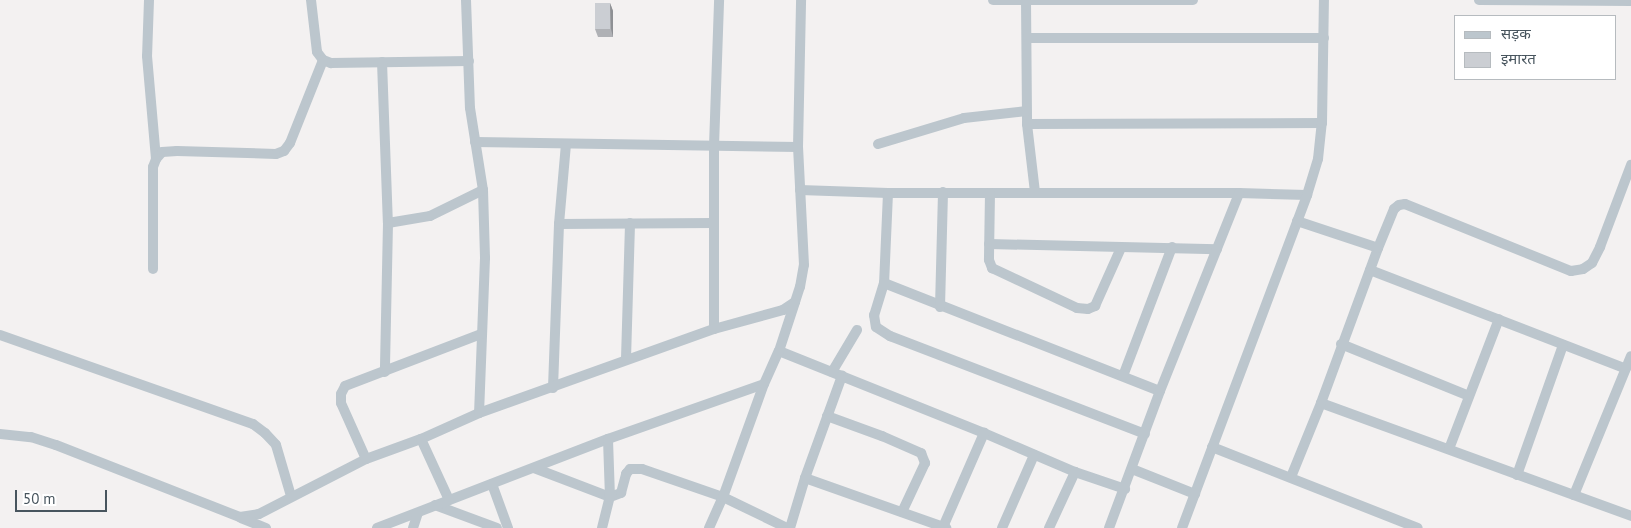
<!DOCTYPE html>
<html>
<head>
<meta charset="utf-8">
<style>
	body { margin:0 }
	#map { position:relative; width:1631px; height:528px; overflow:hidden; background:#f3f1f1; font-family:"PT Sans","Noto Sans Devanagari",sans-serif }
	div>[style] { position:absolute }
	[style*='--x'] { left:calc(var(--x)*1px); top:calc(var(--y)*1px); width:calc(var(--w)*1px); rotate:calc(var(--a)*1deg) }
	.street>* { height:10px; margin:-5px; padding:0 5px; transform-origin:5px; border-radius:5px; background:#bcc6cd }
	.wall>* { inset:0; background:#afb1b5 }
	.shaded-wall>* { inset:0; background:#8e9094 }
	.building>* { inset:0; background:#cbced3; transform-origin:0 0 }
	span { translate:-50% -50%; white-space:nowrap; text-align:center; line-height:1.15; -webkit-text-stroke:5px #fff; paint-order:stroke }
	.legend { position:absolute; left:1454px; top:15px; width:162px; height:65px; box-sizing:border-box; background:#fff; border:1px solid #b6bbbf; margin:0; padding:6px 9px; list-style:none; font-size:15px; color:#48555e }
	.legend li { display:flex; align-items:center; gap:10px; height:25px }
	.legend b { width:25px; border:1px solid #b6bbbf }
	.scale { position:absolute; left:15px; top:490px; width:92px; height:22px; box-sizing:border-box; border:2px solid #48555e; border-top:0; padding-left:6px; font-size:15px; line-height:18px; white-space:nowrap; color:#48555e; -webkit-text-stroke:4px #fff; paint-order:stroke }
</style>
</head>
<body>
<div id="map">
	<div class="street">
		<div style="--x:149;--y:0;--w:56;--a:92"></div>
		<div style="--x:147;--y:56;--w:103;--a:85"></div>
		<div style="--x:311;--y:0;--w:52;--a:83.4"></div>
		<div style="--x:317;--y:52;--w:10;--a:53"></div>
		<div style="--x:323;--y:60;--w:9;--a:21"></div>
		<div style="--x:331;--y:63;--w:138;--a:-0.8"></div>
		<div style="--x:466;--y:0;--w:108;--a:87.9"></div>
		<div style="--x:470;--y:108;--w:83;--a:81"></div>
		<div style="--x:483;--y:190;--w:68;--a:88.3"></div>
		<div style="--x:485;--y:258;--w:155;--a:92.2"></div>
		<div style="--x:993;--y:0;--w:200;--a:0"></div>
		<div style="--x:1479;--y:0;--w:152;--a:0.4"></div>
		<div style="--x:1026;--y:1;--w:123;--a:89.5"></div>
		<div style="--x:1027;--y:124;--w:68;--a:83.3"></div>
		<div style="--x:1028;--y:38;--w:296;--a:0"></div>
		<div style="--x:382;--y:62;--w:161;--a:87.9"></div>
		<div style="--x:388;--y:223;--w:149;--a:91.2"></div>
		<div style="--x:1027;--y:124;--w:295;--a:-0.2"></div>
		<div style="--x:475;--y:142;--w:323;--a:0.9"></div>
		<div style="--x:878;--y:144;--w:90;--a:-16.8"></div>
		<div style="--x:964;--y:118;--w:63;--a:-6.3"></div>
		<div style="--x:800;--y:190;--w:88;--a:2"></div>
		<div style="--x:888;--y:193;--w:351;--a:0"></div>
		<div style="--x:1239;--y:193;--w:68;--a:1.7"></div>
		<div style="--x:888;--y:193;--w:90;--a:92.5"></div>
		<div style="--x:884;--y:283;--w:34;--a:107"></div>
		<div style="--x:874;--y:315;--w:12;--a:81"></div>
		<div style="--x:876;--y:327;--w:17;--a:33"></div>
		<div style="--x:890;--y:336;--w:273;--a:21"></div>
		<div style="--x:990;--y:193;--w:67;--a:90.9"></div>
		<div style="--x:989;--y:260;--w:9;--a:69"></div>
		<div style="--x:992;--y:268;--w:94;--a:25.2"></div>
		<div style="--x:1077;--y:308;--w:11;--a:5"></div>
		<div style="--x:1088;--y:309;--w:8;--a:-23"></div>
		<div style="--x:1095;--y:306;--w:64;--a:-65.9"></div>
		<div style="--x:1297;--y:221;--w:85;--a:18.4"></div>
		<div style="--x:388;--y:223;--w:43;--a:-9.5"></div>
		<div style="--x:430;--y:216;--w:59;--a:-26.1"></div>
		<div style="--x:559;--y:224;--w:154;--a:-0.4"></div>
		<div style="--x:989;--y:244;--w:228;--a:1.3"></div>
		<div style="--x:153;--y:269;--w:102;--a:-90"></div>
		<div style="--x:153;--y:167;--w:9;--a:-69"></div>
		<div style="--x:156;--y:159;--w:9;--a:-49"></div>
		<div style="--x:162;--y:152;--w:15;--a:-4"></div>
		<div style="--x:177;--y:151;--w:99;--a:1.7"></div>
		<div style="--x:276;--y:154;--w:9;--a:-21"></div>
		<div style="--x:284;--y:151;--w:10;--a:-53"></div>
		<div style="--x:290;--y:143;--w:89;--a:-68.3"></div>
		<div style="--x:1370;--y:270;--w:274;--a:21.1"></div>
		<div style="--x:884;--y:283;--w:296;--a:21.4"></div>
		<div style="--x:940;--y:307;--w:115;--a:-88.5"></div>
		<div style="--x:714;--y:329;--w:183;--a:-90"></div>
		<div style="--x:714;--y:146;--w:146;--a:-88"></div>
		<div style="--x:0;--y:335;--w:268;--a:19.4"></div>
		<div style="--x:253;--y:424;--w:15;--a:37"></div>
		<div style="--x:265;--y:433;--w:16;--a:47"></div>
		<div style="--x:276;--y:445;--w:53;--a:73.6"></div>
		<div style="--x:1341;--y:344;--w:138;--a:22.1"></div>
		<div style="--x:779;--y:351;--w:221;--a:21.8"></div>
		<div style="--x:984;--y:433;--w:99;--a:23.2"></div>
		<div style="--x:1075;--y:472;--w:53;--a:18.8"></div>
		<div style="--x:626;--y:359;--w:136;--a:-88.3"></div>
		<div style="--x:832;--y:372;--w:49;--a:-59.2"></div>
		<div style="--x:1123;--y:376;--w:138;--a:-69.2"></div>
		<div style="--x:553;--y:388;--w:164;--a:-87.9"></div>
		<div style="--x:559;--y:224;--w:80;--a:-85"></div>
		<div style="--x:1321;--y:403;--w:330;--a:20"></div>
		<div style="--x:827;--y:416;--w:59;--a:20"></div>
		<div style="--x:882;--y:436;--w:43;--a:23.6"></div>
		<div style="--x:921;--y:453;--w:11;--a:68"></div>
		<div style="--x:925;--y:463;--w:54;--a:115.1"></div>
		<div style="--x:0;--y:434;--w:31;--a:6"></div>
		<div style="--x:31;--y:437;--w:26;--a:18"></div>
		<div style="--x:56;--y:445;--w:198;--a:21.4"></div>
		<div style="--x:240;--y:517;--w:19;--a:-9"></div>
		<div style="--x:259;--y:514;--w:120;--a:-27.2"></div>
		<div style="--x:366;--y:459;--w:59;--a:-20"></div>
		<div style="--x:421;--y:439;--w:64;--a:-24.1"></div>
		<div style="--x:479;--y:413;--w:250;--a:-19.7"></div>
		<div style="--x:714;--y:329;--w:72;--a:-15.4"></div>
		<div style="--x:783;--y:310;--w:14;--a:-34"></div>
		<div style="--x:795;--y:302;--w:16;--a:-72"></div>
		<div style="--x:800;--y:287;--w:22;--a:-80"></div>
		<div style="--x:804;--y:265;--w:118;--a:-92.9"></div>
		<div style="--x:798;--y:147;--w:147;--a:-88.8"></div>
		<div style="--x:421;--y:439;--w:67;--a:65.3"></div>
		<div style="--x:1212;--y:447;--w:221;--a:21.5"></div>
		<div style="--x:1449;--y:449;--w:139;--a:-69"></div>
		<div style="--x:366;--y:459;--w:61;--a:-114.1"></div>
		<div style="--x:341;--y:403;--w:9;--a:-90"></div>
		<div style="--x:341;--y:394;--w:9;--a:-63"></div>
		<div style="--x:345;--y:386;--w:146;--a:-20.9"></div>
		<div style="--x:534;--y:468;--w:81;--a:20.9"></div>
		<div style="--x:610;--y:497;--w:12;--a:-20"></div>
		<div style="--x:621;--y:493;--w:20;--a:-75"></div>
		<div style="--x:626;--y:474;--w:6;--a:-51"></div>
		<div style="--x:630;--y:469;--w:12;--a:0"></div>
		<div style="--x:642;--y:469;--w:86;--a:19.1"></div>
		<div style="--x:723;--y:497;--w:71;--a:25.8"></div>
		<div style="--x:1132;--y:469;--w:68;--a:21.6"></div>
		<div style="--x:1517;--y:475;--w:138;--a:-70.5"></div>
		<div style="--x:1291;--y:477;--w:80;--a:-67.9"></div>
		<div style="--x:1321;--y:403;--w:165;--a:-69.8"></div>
		<div style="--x:1378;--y:248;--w:42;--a:-67.7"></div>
		<div style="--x:1394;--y:209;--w:6;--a:-39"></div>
		<div style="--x:1399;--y:205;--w:6;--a:-9"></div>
		<div style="--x:1405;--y:204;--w:179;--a:22"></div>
		<div style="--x:1571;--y:271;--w:12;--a:-9"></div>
		<div style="--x:1583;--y:269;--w:11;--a:-34"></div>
		<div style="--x:1592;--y:263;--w:18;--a:-63"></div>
		<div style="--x:1600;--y:247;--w:88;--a:-69.3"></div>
		<div style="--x:805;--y:478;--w:150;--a:19.5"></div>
		<div style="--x:492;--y:484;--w:47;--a:70"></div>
		<div style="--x:1574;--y:495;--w:150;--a:-67.7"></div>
		<div style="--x:435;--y:505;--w:66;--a:20.4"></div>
		<div style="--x:241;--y:518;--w:27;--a:22"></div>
		<div style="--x:943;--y:527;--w:103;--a:-66.4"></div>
		<div style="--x:377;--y:528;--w:248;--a:-21.1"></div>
		<div style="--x:608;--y:439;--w:165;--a:-19.4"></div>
		<div style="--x:413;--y:528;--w:16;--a:-72"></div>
		<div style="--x:602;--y:528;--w:32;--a:-76"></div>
		<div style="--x:610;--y:497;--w:58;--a:-92"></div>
		<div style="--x:709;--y:528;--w:34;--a:-66"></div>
		<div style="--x:723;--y:497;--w:120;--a:-70.1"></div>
		<div style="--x:764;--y:384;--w:36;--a:-66"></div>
		<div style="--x:779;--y:351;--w:52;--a:-71.9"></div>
		<div style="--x:790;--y:528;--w:52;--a:-73.3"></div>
		<div style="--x:805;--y:478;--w:109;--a:-70.1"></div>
		<div style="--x:1002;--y:528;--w:80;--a:-66.3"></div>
		<div style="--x:1049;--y:528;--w:62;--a:-65.1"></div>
		<div style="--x:1109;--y:528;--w:146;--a:-69.6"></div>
		<div style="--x:1160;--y:391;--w:213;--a:-68.2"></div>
		<div style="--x:1182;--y:528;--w:356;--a:-69.4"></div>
		<div style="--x:1307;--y:195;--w:38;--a:-73"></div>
		<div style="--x:1318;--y:159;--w:36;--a:-84"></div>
		<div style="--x:1322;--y:123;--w:123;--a:-89.1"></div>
	</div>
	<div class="wall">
		<div style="clip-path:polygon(610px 3px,613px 11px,613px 37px,598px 37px,595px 29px)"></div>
	</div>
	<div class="shaded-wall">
		<div style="clip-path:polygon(610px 3px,613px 11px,613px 37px,611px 29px)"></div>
	</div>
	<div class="building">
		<div style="left:595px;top:3px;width:15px;height:26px"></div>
	</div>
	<ul class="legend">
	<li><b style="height:6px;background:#bcc6cd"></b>सड़क</li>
	<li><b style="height:14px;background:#cbced3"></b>इमारत</li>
	</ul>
	<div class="scale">50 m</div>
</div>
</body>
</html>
